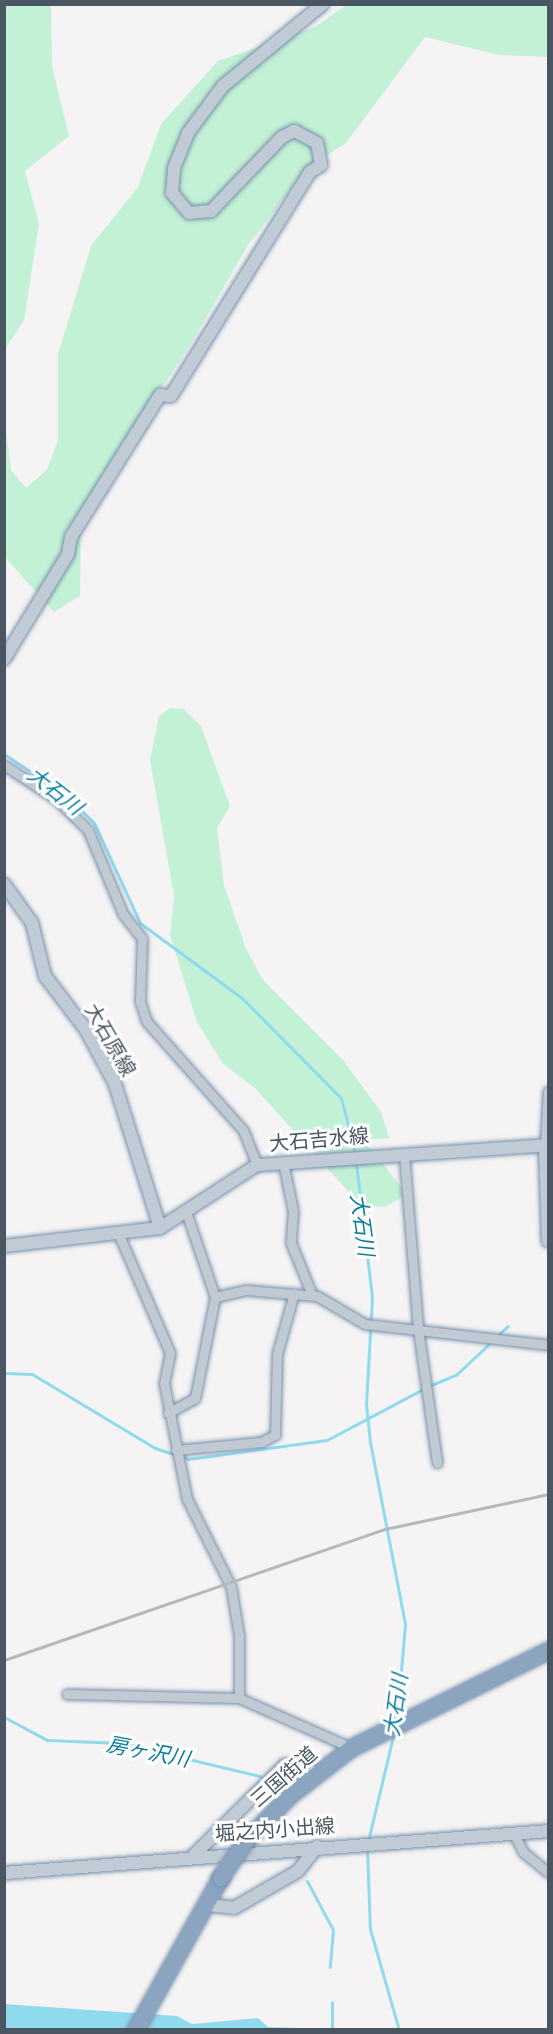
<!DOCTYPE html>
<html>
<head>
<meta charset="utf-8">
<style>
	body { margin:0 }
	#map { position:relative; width:553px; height:2034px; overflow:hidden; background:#f5f3f3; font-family:"Public Sans","Noto Sans JP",sans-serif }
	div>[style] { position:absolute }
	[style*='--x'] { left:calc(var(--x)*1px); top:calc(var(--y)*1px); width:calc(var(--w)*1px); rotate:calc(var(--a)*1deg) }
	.green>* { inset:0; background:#c3f1d5 }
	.water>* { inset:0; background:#90daee }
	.stream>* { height:3px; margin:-1.5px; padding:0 1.5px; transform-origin:1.5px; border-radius:1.5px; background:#90daee }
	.roads { filter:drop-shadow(0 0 2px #7690ad) drop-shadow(0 0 2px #7690ad) }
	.street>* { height:9px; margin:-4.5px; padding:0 4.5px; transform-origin:4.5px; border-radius:4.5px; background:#c1cad2 }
	.secondary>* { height:12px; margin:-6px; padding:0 6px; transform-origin:6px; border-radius:6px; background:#c1cbd6 }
	.highway>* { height:16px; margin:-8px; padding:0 8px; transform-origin:8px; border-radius:8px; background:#8ba5c1 }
	.rail>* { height:3px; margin:-1.5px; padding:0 1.5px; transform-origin:1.5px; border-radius:1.5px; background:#b5b8bd }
	.bridges { filter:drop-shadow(0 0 2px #7690ad) drop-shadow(0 0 2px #7690ad) }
	.highway-bridge>* { height:16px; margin:-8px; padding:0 8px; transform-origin:8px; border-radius:8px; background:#8ba5c1 }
	span { translate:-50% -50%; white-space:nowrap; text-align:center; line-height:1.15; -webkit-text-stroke:6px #fff; paint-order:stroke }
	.street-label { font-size:20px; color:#4a5661 }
	.water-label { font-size:21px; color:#0c7c9b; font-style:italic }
	.frame { position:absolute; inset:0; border:6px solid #4a5661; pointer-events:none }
</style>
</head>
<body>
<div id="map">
	<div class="green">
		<div style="clip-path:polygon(5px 4px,51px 5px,52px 66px,69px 136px,25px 171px,39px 224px,24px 320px,5px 349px)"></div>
		<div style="clip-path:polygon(346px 5px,548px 5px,548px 57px,499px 55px,425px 37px,346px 143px,307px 168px,248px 245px,192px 342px,81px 510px,80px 596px,54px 612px,5px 557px,4px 415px,11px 470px,26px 488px,47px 470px,58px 440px,58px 354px,91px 246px,138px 187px,161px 124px,218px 61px,315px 27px)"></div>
		<div style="clip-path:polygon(170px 708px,183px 709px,201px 726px,230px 806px,217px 828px,224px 885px,246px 949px,263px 980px,343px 1060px,381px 1112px,389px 1138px,363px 1140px,407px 1194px,385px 1207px,362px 1205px,347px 1190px,255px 1088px,223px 1064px,197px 1022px,170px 935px,174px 896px,150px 760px,159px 716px)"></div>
	</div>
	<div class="water">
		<div style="clip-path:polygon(4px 2004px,177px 2016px,192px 2024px,258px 2018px,268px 2027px,330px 2029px,5px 2029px)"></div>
	</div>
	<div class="stream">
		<div style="--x:4;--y:754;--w:76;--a:33.7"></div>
		<div style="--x:67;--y:796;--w:38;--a:45"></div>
		<div style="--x:94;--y:823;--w:110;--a:65.3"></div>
		<div style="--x:140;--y:923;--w:127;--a:36.3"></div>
		<div style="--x:242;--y:998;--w:141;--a:45.3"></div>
		<div style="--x:341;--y:1098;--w:60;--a:75.5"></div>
		<div style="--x:356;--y:1163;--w:135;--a:83.2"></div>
		<div style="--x:372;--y:1297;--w:107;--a:93.2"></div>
		<div style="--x:366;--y:1404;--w:38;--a:84"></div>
		<div style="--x:370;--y:1442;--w:185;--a:79.1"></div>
		<div style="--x:405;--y:1624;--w:94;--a:94.9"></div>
		<div style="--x:496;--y:1337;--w:16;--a:-43"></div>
		<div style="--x:4;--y:1373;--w:28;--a:2"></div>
		<div style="--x:32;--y:1374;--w:144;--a:31"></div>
		<div style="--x:155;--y:1448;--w:35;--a:18"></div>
		<div style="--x:188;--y:1459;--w:140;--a:-7.8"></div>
		<div style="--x:327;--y:1440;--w:109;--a:-28"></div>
		<div style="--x:429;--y:1386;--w:30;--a:-23"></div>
		<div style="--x:457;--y:1374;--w:47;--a:-43.3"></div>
		<div style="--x:4;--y:1717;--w:49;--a:28.1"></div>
		<div style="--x:47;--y:1740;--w:74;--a:2.3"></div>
		<div style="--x:121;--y:1743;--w:143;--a:13.4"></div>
		<div style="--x:369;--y:1837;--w:104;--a:-76.6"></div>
		<div style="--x:367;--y:1849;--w:80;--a:87.9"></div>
		<div style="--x:370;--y:1929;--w:105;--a:74"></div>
		<div style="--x:307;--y:1881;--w:55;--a:62"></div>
		<div style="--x:333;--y:1930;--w:37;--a:95"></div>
		<div style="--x:332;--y:2002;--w:28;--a:90"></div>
	</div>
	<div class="roads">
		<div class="street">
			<div style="--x:4;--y:765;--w:62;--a:33.2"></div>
			<div style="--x:56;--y:799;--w:45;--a:44.1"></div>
			<div style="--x:88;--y:830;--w:91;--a:67.4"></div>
			<div style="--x:123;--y:914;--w:31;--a:52"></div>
			<div style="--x:142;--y:938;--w:64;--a:91.8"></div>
			<div style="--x:140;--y:1002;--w:21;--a:71"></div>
			<div style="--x:147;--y:1022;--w:144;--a:48.4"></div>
			<div style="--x:243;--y:1130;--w:38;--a:68"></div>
			<div style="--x:545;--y:1145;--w:54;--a:-86.8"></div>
			<div style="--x:404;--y:1154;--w:176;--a:85.4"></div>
			<div style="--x:418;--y:1329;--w:135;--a:81.9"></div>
			<div style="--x:283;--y:1162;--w:50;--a:78.5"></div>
			<div style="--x:293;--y:1211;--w:32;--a:94"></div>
			<div style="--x:291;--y:1243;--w:56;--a:68"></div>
			<div style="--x:119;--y:1235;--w:129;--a:66.6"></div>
			<div style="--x:170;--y:1353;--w:31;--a:101"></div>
			<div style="--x:164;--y:1383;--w:118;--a:78.8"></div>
			<div style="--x:187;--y:1499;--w:98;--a:63.4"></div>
			<div style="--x:231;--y:1587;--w:50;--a:80.7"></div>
			<div style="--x:239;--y:1636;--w:62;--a:90"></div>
			<div style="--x:239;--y:1698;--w:124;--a:23.9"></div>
			<div style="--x:215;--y:1297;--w:32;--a:-13"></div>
			<div style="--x:246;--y:1290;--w:71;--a:4.8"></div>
			<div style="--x:317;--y:1296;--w:56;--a:30.3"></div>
			<div style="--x:365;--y:1324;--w:184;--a:6.5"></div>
			<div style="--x:168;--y:1413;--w:31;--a:-29"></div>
			<div style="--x:195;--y:1398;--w:103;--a:-78.8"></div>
			<div style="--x:215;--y:1297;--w:90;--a:-108.8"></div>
			<div style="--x:176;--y:1450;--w:85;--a:-5.4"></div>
			<div style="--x:261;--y:1442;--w:16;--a:-27"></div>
			<div style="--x:275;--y:1435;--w:81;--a:-88.6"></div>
			<div style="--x:277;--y:1354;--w:63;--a:-74.4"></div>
			<div style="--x:67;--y:1694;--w:172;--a:1.3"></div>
			<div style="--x:513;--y:1832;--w:22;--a:63"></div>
			<div style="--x:523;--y:1852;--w:32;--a:39"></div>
		</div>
		<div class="secondary">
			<div style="--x:4;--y:659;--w:123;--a:-58.6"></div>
			<div style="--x:68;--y:554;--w:17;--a:-80"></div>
			<div style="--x:71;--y:537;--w:168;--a:-57.9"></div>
			<div style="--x:160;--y:395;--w:11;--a:5"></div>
			<div style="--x:171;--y:396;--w:264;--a:-58.2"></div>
			<div style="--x:310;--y:172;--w:13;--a:-32"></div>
			<div style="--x:321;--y:165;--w:22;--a:-100"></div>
			<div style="--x:317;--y:143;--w:26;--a:-152"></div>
			<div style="--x:294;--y:131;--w:13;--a:153"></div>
			<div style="--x:282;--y:137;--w:103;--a:133.8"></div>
			<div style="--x:211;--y:211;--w:22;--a:175"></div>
			<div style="--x:189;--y:213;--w:26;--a:-130"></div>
			<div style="--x:172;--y:193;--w:25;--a:-85"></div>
			<div style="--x:174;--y:168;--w:38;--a:-68"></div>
			<div style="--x:188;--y:133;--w:59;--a:-53.3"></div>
			<div style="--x:223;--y:86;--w:129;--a:-39.4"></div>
			<div style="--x:4;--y:884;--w:48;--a:54.3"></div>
			<div style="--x:32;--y:923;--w:55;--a:76.2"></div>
			<div style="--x:45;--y:976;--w:68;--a:52.8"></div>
			<div style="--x:86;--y:1030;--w:61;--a:61.8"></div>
			<div style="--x:115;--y:1084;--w:151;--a:72.6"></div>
			<div style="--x:545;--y:1145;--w:96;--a:88.2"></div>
			<div style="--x:4;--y:1246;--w:157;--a:-6.6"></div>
			<div style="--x:160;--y:1228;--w:116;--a:-33"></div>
			<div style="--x:257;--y:1165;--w:292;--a:-3.9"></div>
			<div style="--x:194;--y:1855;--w:128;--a:-44.7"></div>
			<div style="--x:285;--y:1765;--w:33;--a:14"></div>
			<div style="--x:4;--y:1873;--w:546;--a:-4.41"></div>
			<div style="--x:207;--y:1905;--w:27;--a:6"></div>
			<div style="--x:234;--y:1908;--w:74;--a:-30"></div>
			<div style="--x:298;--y:1871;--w:31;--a:-52"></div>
		</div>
		<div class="highway">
			<div style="--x:246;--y:1841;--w:64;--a:-45.6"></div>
			<div style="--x:291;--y:1795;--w:77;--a:-37.6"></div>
			<div style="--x:352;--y:1748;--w:219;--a:-26.3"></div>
			<div style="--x:136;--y:2030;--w:174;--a:-60.8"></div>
		</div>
	</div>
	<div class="rail">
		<div style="--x:4;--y:1660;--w:403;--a:-19"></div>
		<div style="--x:385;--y:1529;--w:167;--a:-12.1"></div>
	</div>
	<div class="bridges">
		<div class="highway-bridge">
			<div style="--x:221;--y:1878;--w:45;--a:-56"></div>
		</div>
	</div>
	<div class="street-label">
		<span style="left:110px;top:1040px;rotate:60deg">大石原線</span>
		<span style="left:319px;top:1140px;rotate:-5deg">大石吉水線</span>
		<span style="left:284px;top:1777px;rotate:-41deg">三国街道</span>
		<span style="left:275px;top:1830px;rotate:-4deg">堀之内小出線</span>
	</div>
	<div class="water-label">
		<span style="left:55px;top:791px;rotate:38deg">大石川</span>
		<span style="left:362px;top:1225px;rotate:82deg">大石川</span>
		<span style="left:396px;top:1705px;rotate:-82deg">大石川</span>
		<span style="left:148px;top:1752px;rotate:11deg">房ヶ沢川</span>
	</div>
	<div class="frame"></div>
</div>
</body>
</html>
